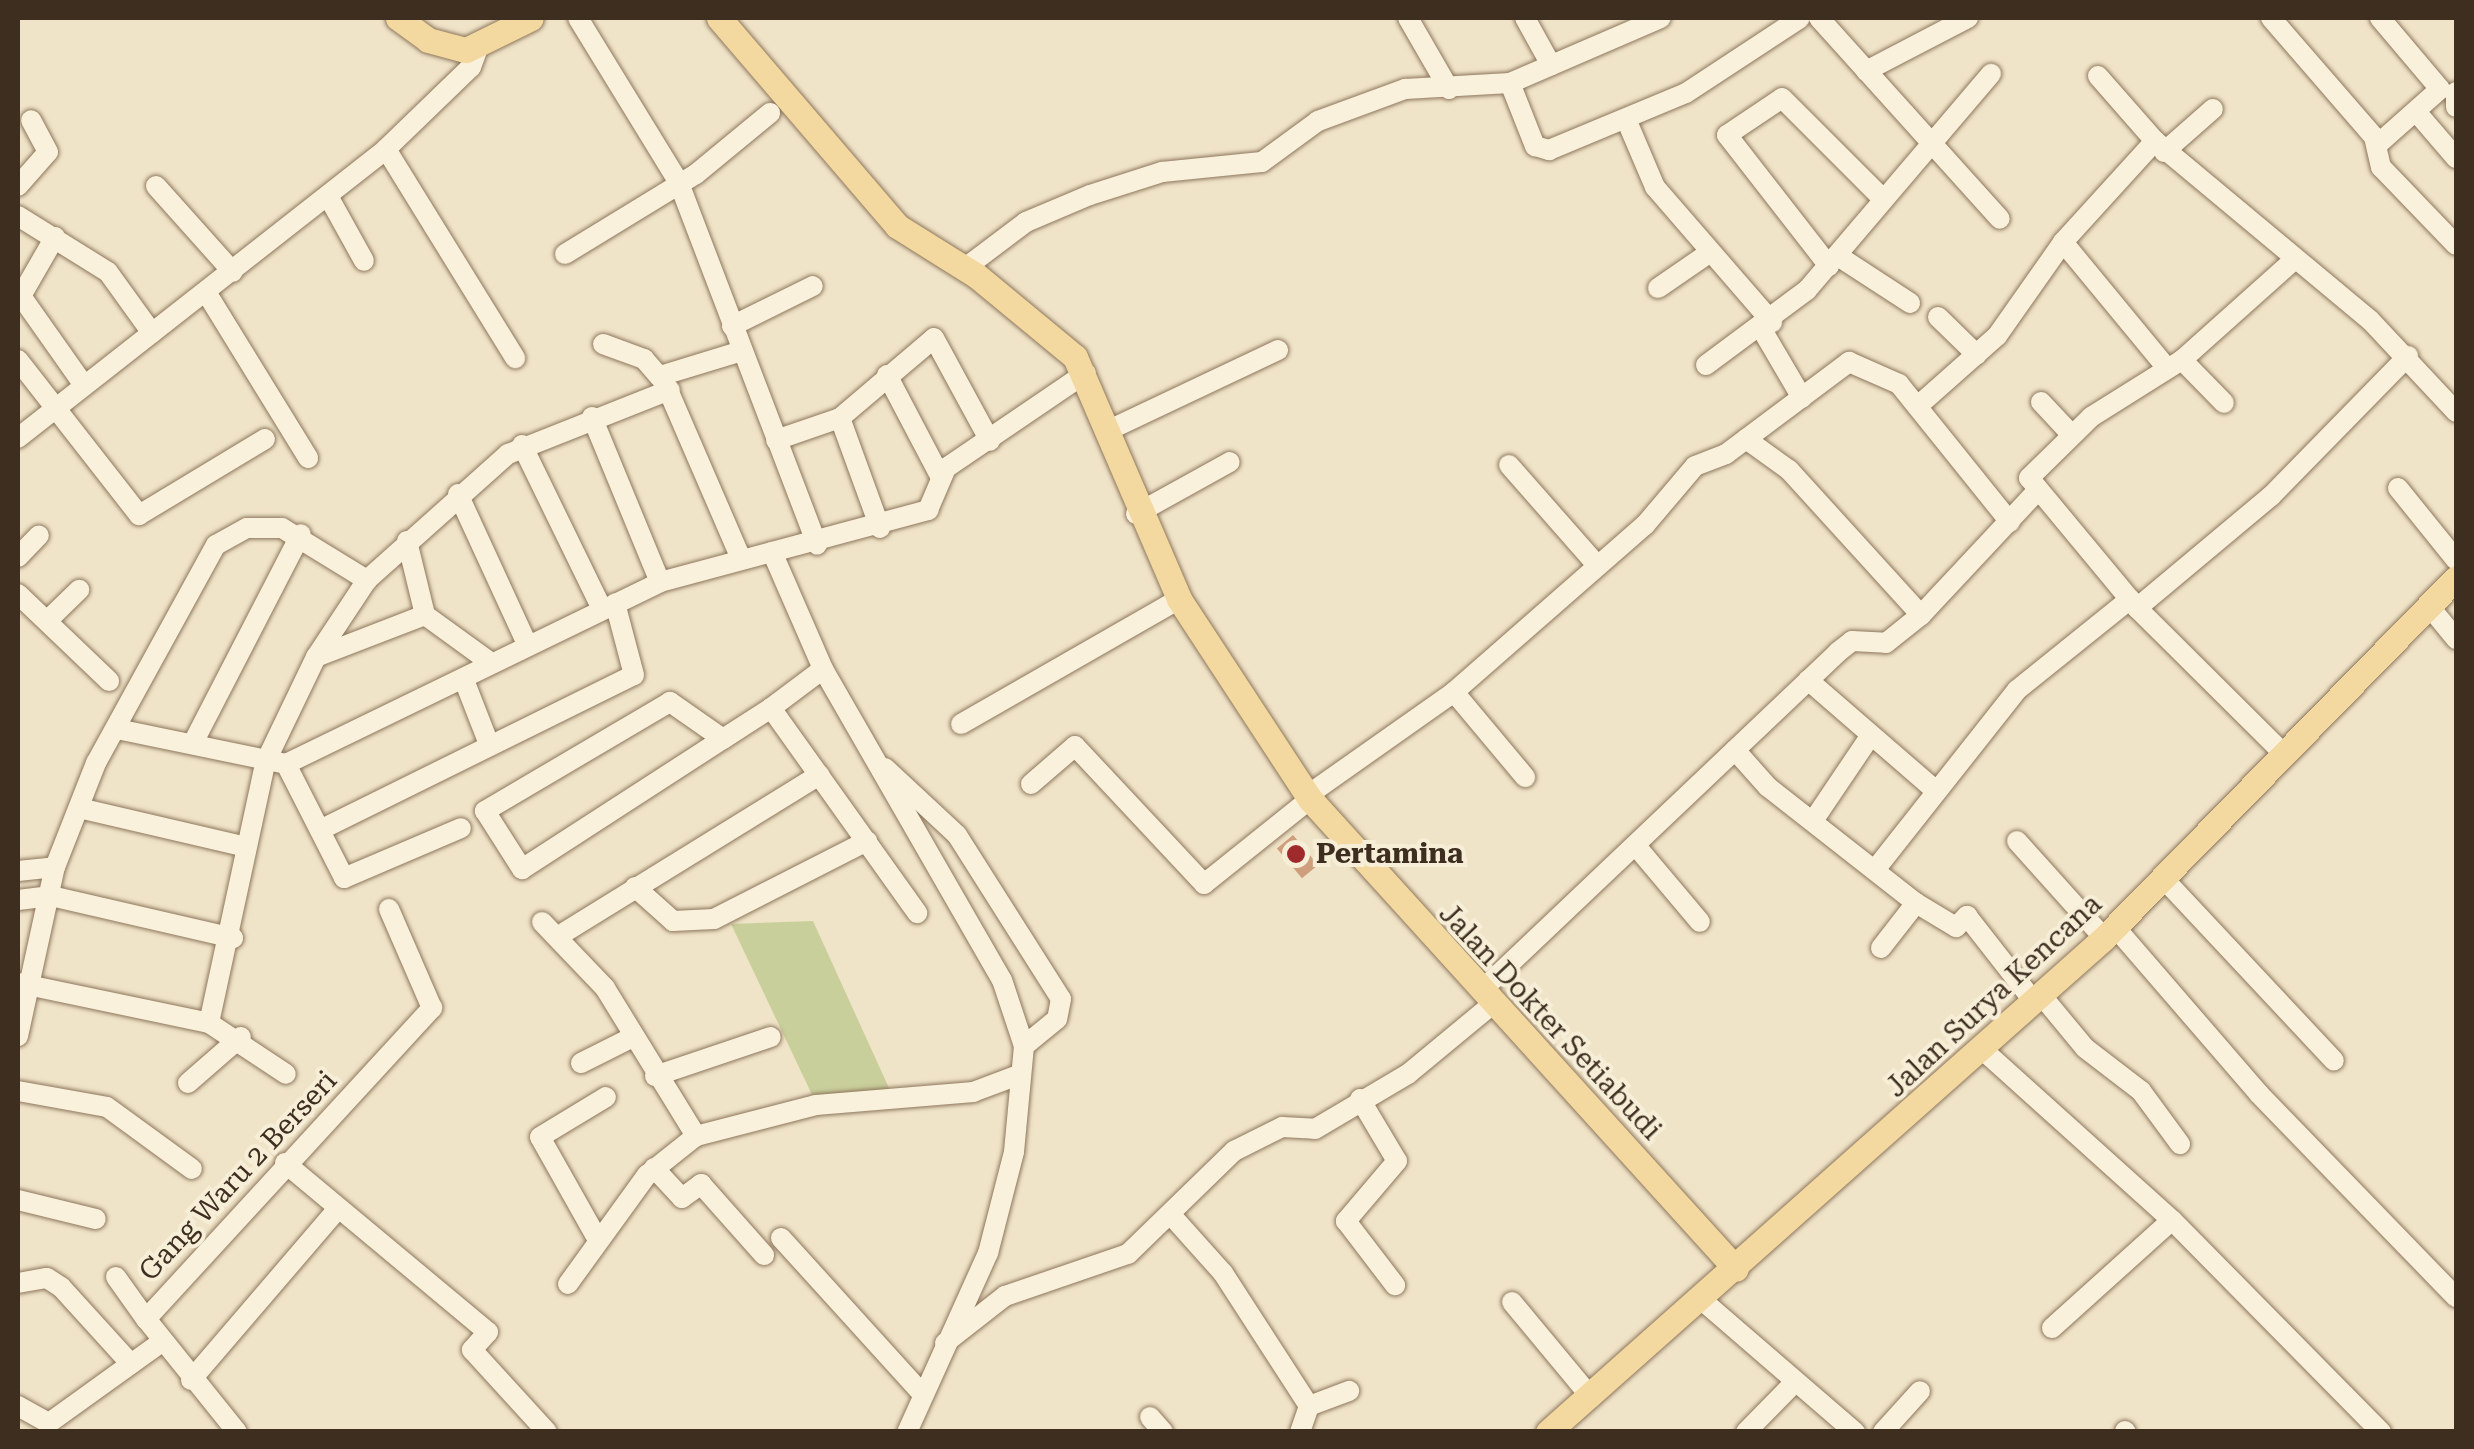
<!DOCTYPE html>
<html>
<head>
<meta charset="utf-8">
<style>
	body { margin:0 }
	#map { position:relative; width:2474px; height:1449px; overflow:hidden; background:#f0e4c8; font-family:"Roboto Serif",serif }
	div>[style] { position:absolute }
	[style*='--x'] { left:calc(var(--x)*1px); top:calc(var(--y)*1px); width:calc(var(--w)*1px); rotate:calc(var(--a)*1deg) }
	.green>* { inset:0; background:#c9cf9b }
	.building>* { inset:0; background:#cf9f7d; transform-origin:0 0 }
	.roads { filter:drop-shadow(0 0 2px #8d765c) drop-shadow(0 0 2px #8d765c) }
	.minor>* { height:20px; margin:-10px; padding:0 10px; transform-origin:10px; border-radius:10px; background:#faf1dc }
	.major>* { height:25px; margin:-12.5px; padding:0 12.5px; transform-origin:12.5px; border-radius:12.5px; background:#f3d9a0 }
	.dots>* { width:28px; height:28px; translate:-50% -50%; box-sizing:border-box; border:5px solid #f7eed8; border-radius:50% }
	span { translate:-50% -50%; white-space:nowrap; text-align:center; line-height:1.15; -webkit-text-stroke:8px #f7eed8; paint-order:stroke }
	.poi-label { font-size:28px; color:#3d2e20; font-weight:700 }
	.left { translate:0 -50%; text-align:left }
	.street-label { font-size:28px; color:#3d2e20 }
	.frame { position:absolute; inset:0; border:20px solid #3d2e20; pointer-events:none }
</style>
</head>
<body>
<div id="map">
	<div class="green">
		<div style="clip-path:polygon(813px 921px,894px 1099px,815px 1101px,731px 924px)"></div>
	</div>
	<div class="building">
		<div style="left:1293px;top:835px;width:39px;height:21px;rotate:50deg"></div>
	</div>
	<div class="roads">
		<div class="minor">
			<div style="--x:578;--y:18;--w:193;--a:58.5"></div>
			<div style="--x:679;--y:183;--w:387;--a:69.1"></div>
			<div style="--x:1408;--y:18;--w:82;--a:60"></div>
			<div style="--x:1525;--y:18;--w:54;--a:61"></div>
			<div style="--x:1819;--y:18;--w:270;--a:48"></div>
			<div style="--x:2271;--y:18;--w:157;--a:49.1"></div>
			<div style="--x:2374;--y:137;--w:31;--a:77"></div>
			<div style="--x:2381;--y:167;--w:108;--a:46.1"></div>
			<div style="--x:1866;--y:71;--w:115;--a:-27.5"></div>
			<div style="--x:2098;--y:76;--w:86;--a:48.8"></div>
			<div style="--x:1510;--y:83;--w:68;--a:68.4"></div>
			<div style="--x:1535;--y:146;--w:15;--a:16"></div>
			<div style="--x:1549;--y:150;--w:148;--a:-22.6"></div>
			<div style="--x:1686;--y:93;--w:136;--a:-33.3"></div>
			<div style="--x:2456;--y:92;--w:15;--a:90"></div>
			<div style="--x:2419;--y:115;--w:57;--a:49.3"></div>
			<div style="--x:1626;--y:119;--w:74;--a:66.9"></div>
			<div style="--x:1655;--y:187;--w:179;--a:49.1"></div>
			<div style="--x:2377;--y:145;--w:84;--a:-41.6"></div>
			<div style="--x:2440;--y:89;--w:93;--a:-130.2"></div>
			<div style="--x:386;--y:149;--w:246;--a:58.3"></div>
			<div style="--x:2164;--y:152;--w:65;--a:-41.3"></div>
			<div style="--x:18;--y:186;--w:45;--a:-48.6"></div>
			<div style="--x:48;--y:152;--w:36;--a:-118"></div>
			<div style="--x:156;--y:186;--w:115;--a:48.2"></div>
			<div style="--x:328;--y:196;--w:74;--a:61"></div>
			<div style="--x:18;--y:216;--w:106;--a:31.9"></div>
			<div style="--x:108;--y:272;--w:75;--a:54.2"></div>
			<div style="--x:55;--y:237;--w:68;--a:120"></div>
			<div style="--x:21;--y:296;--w:104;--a:54.8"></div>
			<div style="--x:2063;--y:242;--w:163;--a:50.5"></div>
			<div style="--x:565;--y:254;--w:153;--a:-31.4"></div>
			<div style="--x:696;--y:174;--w:96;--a:-39.5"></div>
			<div style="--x:1838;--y:256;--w:86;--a:33.1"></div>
			<div style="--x:1829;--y:266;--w:166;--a:-127.9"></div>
			<div style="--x:1727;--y:135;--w:66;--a:-33.9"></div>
			<div style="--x:1782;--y:98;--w:143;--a:45"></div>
			<div style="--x:965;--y:268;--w:76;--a:-37"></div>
			<div style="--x:1026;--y:222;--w:69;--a:-22.9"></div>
			<div style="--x:1090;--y:195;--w:76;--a:-17.7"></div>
			<div style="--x:1162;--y:172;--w:100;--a:-5.7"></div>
			<div style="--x:1262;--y:162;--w:69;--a:-36.2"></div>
			<div style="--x:1318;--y:121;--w:93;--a:-20.2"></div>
			<div style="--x:1405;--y:89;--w:105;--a:-3.3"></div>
			<div style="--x:1510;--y:83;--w:164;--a:-23.3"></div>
			<div style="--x:1658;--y:288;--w:58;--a:-34.5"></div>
			<div style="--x:206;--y:292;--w:195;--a:58.4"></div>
			<div style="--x:1938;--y:317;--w:54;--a:44.3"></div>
			<div style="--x:732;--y:326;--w:90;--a:-26.3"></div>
			<div style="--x:1761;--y:328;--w:81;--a:59.6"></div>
			<div style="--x:603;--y:344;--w:44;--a:20.1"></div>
			<div style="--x:644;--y:359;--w:32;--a:49"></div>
			<div style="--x:665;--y:383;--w:186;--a:66.6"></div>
			<div style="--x:18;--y:360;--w:197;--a:52"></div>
			<div style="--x:139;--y:515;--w:147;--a:-31.1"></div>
			<div style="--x:2182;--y:360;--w:60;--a:45.7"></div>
			<div style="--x:1706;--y:365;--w:126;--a:-36.6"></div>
			<div style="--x:1807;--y:290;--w:284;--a:-49.6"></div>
			<div style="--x:887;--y:375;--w:114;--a:62.3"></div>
			<div style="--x:660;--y:376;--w:86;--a:-17"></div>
			<div style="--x:2041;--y:402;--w:45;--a:46.8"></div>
			<div style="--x:1919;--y:405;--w:104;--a:-41.5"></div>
			<div style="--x:1997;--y:336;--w:115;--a:-54.9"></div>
			<div style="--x:2063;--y:242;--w:137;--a:-47.7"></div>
			<div style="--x:2155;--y:141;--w:280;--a:39.8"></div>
			<div style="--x:2370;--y:320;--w:126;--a:46.9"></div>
			<div style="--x:592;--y:417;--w:178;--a:67.6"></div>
			<div style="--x:840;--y:418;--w:117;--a:70"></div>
			<div style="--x:1109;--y:430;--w:187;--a:-25.3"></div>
			<div style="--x:18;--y:438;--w:468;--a:-38.1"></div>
			<div style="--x:386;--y:149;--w:118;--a:-44"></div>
			<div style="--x:471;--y:67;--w:20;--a:-70"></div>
			<div style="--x:1746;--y:439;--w:53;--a:35.8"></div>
			<div style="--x:1789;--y:470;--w:196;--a:47.7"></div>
			<div style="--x:776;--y:440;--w:68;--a:-19"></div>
			<div style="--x:840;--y:418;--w:123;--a:-40.4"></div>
			<div style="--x:934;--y:338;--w:117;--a:61.5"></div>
			<div style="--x:522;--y:445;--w:182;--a:64"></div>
			<div style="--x:1509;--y:465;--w:133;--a:48.7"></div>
			<div style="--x:2398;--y:488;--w:92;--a:51.1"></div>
			<div style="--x:458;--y:494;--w:165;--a:65.3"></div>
			<div style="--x:1136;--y:514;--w:107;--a:-29"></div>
			<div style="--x:407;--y:541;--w:76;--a:76.3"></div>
			<div style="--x:425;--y:615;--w:82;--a:36"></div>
			<div style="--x:772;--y:552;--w:128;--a:66.4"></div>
			<div style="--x:823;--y:669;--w:359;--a:60.1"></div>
			<div style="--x:1002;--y:980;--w:70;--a:71.6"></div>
			<div style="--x:1024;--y:1046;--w:106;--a:95.4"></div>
			<div style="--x:1014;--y:1152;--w:104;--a:104.4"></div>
			<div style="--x:988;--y:1253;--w:196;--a:114.3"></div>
			<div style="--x:18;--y:557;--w:30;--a:-46"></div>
			<div style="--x:18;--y:594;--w:126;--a:43.7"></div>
			<div style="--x:2429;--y:606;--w:43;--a:50.7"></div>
			<div style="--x:2137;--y:608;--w:175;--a:-39.9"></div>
			<div style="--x:2271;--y:496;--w:196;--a:-45.6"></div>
			<div style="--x:47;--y:621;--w:45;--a:-44.1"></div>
			<div style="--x:316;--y:657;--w:117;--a:-21.1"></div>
			<div style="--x:464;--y:680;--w:69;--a:68.7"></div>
			<div style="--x:1808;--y:680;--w:167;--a:40.9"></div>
			<div style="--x:1454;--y:692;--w:111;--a:50.1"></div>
			<div style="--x:771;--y:708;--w:252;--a:54.5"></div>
			<div style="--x:961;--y:724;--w:251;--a:-29.8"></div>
			<div style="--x:117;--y:729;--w:173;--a:11.7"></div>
			<div style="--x:286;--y:764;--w:416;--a:-25.9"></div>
			<div style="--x:660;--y:582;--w:278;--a:-15"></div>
			<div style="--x:928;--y:510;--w:46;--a:-66.8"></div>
			<div style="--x:946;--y:468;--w:169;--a:-34.2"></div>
			<div style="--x:723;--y:739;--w:65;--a:-145.1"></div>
			<div style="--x:670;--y:702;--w:215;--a:149.5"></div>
			<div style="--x:485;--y:811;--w:69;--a:57.5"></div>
			<div style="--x:522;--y:869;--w:239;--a:-32.9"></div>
			<div style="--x:723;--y:739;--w:57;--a:-32.9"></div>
			<div style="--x:771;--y:708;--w:65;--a:-36.9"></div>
			<div style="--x:193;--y:743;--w:235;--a:-62.7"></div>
			<div style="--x:1735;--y:750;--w:50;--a:48.3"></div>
			<div style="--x:1768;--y:787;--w:188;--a:38.1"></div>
			<div style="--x:1916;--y:903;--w:57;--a:127.9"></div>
			<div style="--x:2284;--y:754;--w:207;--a:-135.2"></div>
			<div style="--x:2137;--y:608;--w:169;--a:-129.7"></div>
			<div style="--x:2029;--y:478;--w:87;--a:-44.5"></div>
			<div style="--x:2091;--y:417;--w:107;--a:-32.1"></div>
			<div style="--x:2182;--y:360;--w:150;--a:-41.8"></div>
			<div style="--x:286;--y:764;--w:128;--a:63"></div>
			<div style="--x:344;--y:878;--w:127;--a:-23.1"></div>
			<div style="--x:885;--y:768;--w:98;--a:42.9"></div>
			<div style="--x:957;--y:835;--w:194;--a:57.6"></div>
			<div style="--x:1061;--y:999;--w:20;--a:101"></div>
			<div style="--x:1057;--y:1019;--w:43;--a:140.7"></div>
			<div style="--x:1031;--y:784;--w:58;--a:-40.8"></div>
			<div style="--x:1075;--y:746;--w:189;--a:46.9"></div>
			<div style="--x:1204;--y:884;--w:136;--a:-38.7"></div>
			<div style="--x:1308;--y:795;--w:179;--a:-35.2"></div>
			<div style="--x:1454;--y:692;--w:254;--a:-41.2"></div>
			<div style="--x:1645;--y:525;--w:77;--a:-49.7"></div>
			<div style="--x:1695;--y:466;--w:33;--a:-21"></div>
			<div style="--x:1726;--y:454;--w:154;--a:-36.8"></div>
			<div style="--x:1849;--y:362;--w:55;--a:23.7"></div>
			<div style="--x:1899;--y:384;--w:177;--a:51.2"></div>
			<div style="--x:79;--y:808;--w:172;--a:13.1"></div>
			<div style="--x:1815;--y:818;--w:100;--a:-56"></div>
			<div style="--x:320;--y:830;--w:350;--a:-26.3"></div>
			<div style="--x:634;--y:675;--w:74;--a:-104.8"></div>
			<div style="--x:2017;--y:841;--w:130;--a:48.1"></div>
			<div style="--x:1636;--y:846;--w:99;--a:49.9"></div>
			<div style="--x:1878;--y:866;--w:224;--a:-51.7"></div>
			<div style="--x:2017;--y:690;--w:145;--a:-38.8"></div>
			<div style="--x:18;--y:871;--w:37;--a:-6"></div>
			<div style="--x:2163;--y:878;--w:250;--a:46.9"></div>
			<div style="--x:635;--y:887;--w:51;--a:41.8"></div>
			<div style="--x:673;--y:921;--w:41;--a:-2.8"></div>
			<div style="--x:714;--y:919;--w:172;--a:-27"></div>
			<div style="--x:18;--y:900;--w:33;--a:-7"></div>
			<div style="--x:51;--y:896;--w:187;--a:13"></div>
			<div style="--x:1916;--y:903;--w:47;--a:31"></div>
			<div style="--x:1956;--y:927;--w:16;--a:-45"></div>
			<div style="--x:1967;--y:916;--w:110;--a:52"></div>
			<div style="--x:542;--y:922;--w:91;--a:46.3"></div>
			<div style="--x:605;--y:988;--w:174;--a:58.4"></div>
			<div style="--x:2115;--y:927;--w:221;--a:49.2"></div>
			<div style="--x:2259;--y:1094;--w:283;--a:45.9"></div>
			<div style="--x:565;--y:932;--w:299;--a:-31.7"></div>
			<div style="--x:18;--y:983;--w:195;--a:11.8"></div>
			<div style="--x:209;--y:1023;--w:266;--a:-77.8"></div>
			<div style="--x:265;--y:763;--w:118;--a:-64.3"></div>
			<div style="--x:316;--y:657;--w:92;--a:-56.5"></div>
			<div style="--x:367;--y:580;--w:189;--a:-41.8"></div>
			<div style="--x:508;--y:454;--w:174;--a:-21.6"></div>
			<div style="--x:1483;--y:989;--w:489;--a:-43.5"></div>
			<div style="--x:1838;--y:652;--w:18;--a:-38"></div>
			<div style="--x:1852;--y:641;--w:34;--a:3"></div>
			<div style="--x:1886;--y:643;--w:45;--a:-38.7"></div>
			<div style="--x:1921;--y:615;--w:171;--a:-46.9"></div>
			<div style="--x:2042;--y:996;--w:67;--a:50.4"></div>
			<div style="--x:2085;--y:1048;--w:71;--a:37.5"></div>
			<div style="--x:2141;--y:1091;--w:66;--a:53.7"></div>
			<div style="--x:209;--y:1023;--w:92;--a:33.5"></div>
			<div style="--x:18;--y:1036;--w:173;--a:-77.7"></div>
			<div style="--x:55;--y:867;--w:112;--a:-68.5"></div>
			<div style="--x:96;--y:763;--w:249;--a:-61.2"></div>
			<div style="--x:216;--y:545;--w:35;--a:-29"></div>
			<div style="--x:247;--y:528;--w:35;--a:0"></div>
			<div style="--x:282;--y:528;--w:100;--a:31.5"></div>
			<div style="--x:1984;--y:1051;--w:253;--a:42"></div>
			<div style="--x:2172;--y:1220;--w:298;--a:45.4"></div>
			<div style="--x:581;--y:1063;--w:58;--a:-26.6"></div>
			<div style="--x:655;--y:1076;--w:122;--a:-18.6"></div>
			<div style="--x:188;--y:1083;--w:70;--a:-41"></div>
			<div style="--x:18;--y:1091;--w:90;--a:10.2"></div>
			<div style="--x:107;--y:1107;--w:105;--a:36.1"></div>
			<div style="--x:1360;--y:1099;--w:72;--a:59.2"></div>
			<div style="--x:1397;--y:1161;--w:79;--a:130.4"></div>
			<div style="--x:1346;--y:1221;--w:81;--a:52.6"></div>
			<div style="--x:285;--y:1163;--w:264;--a:39.8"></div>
			<div style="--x:488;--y:1332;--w:24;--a:132"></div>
			<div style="--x:472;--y:1350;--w:111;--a:47.6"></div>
			<div style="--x:654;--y:1168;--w:41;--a:47"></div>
			<div style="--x:682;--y:1198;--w:24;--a:-36"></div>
			<div style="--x:701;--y:1184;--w:95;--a:48.4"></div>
			<div style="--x:18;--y:1200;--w:80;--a:13.7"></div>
			<div style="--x:1172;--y:1216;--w:76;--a:48.2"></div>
			<div style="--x:1223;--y:1273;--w:158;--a:57.1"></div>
			<div style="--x:1309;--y:1406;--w:28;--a:109"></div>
			<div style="--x:781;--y:1238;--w:205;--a:47.8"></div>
			<div style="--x:598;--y:1240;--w:118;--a:-119.4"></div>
			<div style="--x:540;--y:1137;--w:77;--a:-31.2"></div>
			<div style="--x:116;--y:1277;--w:52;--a:54.5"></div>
			<div style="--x:18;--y:1283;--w:29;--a:-10"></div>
			<div style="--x:47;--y:1278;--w:17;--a:33"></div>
			<div style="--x:61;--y:1287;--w:104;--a:47.7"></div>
			<div style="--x:568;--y:1284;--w:135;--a:-54.1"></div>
			<div style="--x:647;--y:1175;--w:63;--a:-38.5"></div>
			<div style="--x:696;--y:1136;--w:124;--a:-14.5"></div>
			<div style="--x:816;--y:1105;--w:158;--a:-4.7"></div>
			<div style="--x:973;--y:1092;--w:51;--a:-20.6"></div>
			<div style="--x:1703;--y:1301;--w:201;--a:40.8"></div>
			<div style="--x:1512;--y:1302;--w:124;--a:50.3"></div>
			<div style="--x:2052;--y:1328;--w:161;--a:-42"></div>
			<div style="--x:945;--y:1343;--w:76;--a:-38.1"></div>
			<div style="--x:1005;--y:1296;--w:130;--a:-18.9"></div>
			<div style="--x:1128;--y:1254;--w:148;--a:-44.2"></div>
			<div style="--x:1234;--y:1151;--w:54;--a:-26.6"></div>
			<div style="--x:1282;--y:1127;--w:33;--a:3"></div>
			<div style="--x:1315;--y:1129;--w:108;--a:-30.6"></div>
			<div style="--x:1408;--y:1074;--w:113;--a:-39.6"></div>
			<div style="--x:191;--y:1380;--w:223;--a:-49.4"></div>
			<div style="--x:18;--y:1406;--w:35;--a:29"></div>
			<div style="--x:49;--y:1423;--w:135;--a:-35.7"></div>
			<div style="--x:1309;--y:1406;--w:43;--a:-20.6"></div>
			<div style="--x:1150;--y:1417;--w:20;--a:49"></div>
			<div style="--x:2125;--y:1431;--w:1;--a:45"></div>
			<div style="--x:237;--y:1432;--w:145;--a:-128.8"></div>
			<div style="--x:146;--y:1319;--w:423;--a:-47.4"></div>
			<div style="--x:432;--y:1008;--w:108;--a:-113.5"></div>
			<div style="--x:1746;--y:1432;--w:71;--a:-45.6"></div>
			<div style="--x:1883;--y:1432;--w:55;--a:-47.9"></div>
		</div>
		<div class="major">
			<div style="--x:398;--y:18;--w:37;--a:36"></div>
			<div style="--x:428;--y:40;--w:39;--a:15"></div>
			<div style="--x:466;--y:50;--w:72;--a:-26.2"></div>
			<div style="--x:719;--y:18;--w:274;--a:49.4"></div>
			<div style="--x:897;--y:226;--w:94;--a:32"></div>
			<div style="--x:977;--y:276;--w:127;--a:39.6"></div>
			<div style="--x:1075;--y:357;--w:263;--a:66.7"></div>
			<div style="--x:1179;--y:599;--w:239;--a:56.8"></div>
			<div style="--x:1310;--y:799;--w:634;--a:47.81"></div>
			<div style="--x:1548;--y:1432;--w:744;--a:-41.62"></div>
			<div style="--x:2104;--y:938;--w:503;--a:-45.64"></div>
		</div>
	</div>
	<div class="dots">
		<div style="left:1296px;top:854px;background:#9e2a2b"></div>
	</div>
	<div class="poi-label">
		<span class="left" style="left:1316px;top:854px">Pertamina</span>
	</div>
	<div class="street-label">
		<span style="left:1994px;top:996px;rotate:-43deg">Jalan Surya Kencana</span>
		<span style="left:1550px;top:1022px;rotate:47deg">Jalan Dokter Setiabudi</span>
		<span style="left:238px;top:1176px;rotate:-47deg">Gang Waru 2 Berseri</span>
	</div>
	<div class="frame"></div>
</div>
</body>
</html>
